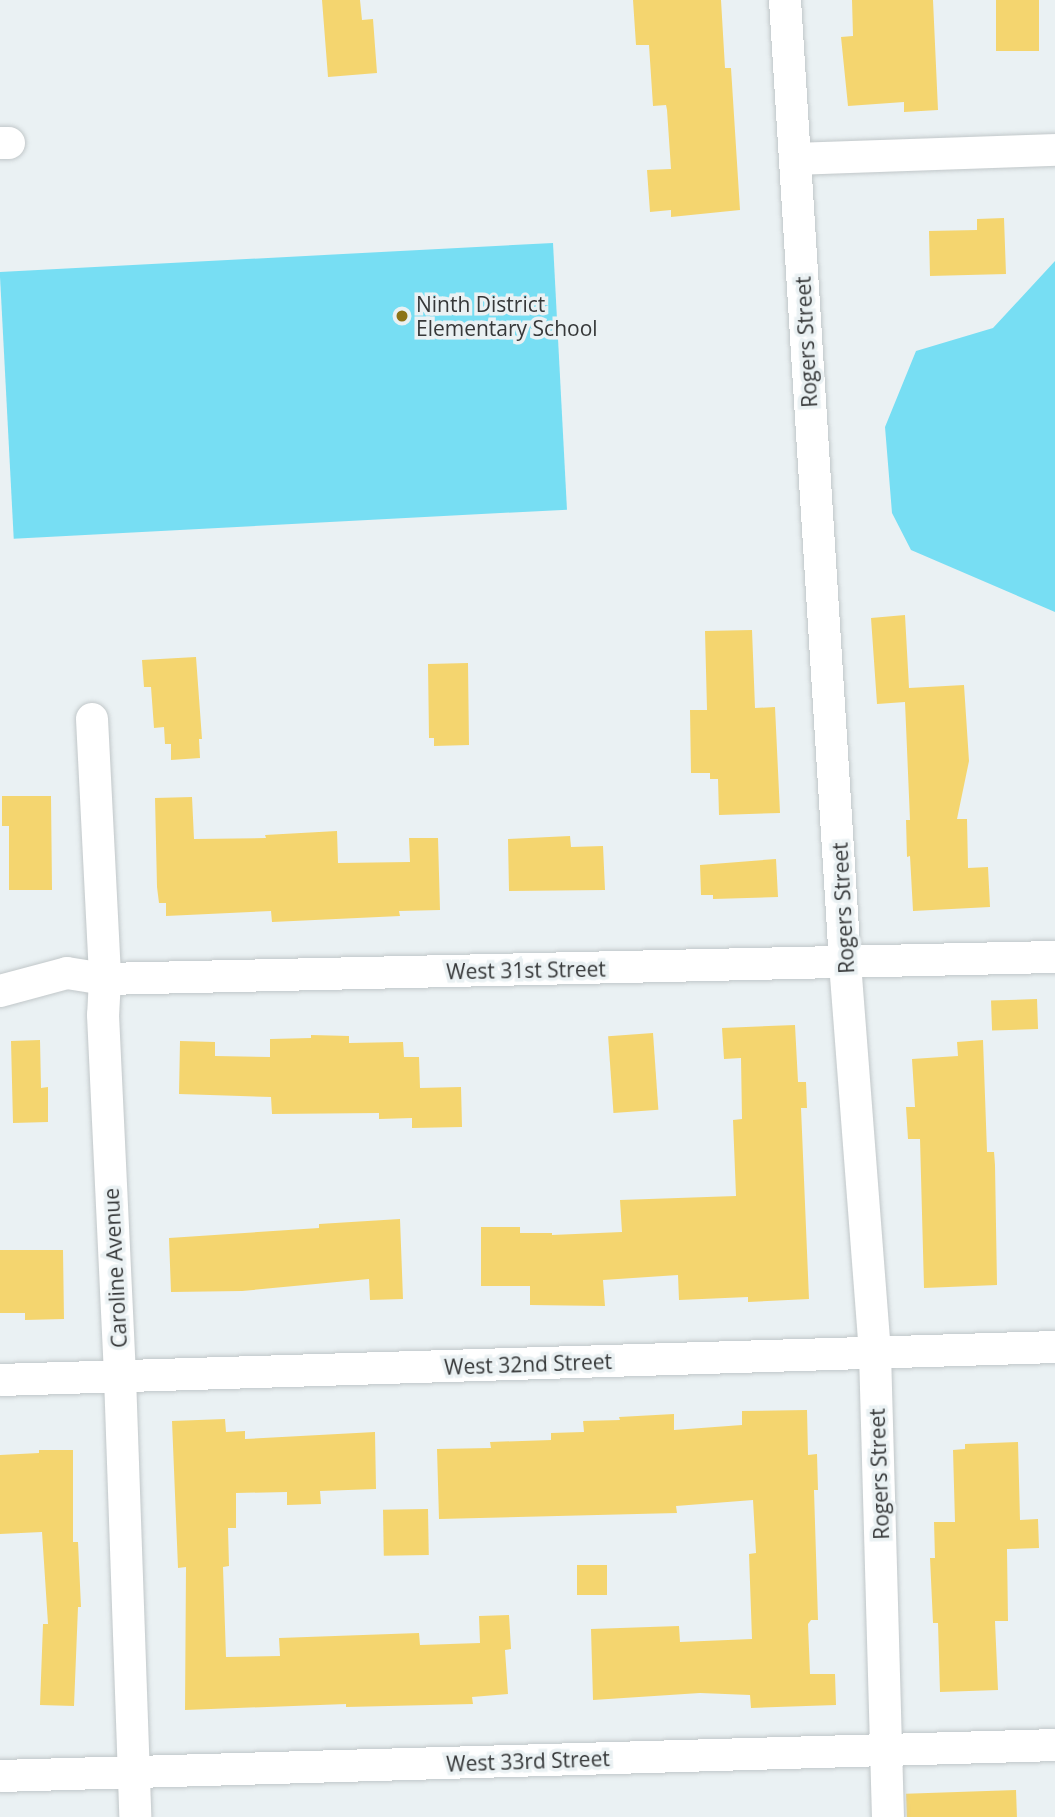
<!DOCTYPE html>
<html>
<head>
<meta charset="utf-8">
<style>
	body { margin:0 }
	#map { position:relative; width:1055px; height:1817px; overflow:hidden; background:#eaf1f3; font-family:"Open Sans",sans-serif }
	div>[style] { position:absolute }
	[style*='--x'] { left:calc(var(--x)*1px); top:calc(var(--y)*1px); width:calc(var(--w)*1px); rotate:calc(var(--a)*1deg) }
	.green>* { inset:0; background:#77def3; transform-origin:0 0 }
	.building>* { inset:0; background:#f4d56f; transform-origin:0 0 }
	.roads { filter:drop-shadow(0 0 2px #c1c7c9) drop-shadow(0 0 2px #c1c7c9) }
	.minor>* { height:32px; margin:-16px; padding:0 16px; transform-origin:16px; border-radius:16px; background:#fff }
	.dots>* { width:19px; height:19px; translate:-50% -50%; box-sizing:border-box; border:4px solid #eaf1f3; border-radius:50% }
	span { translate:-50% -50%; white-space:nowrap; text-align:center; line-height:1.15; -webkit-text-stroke:7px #eaf1f3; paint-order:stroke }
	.poi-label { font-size:21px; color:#363839 }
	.left { translate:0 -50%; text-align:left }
	.street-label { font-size:21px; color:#363839 }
</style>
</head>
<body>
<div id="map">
	<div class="green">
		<div style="left:553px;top:243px;width:267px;height:554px;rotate:87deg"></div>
		<div style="clip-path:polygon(1055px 261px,1055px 612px,911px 550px,892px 513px,885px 427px,916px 351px,993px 328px)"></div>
	</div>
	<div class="building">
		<div style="clip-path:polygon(322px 0,360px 0,362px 20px,373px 19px,377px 73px,328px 77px)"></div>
		<div style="clip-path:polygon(633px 0,721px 0,725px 68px,731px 68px,740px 210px,671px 217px,671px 210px,650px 212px,647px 170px,671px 169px,667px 110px,666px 105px,653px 106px,649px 45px,636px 45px)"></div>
		<div style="clip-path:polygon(852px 0,933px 0,938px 110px,904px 112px,904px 102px,848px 106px,841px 37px,853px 36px)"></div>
		<div style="left:996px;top:0;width:43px;height:51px"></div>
		<div style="clip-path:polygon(1004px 218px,1006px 274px,930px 276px,929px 231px,977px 230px,977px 219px)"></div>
		<div style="clip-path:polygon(905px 615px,909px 688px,964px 685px,969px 761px,957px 819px,967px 819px,968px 868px,988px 867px,990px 907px,913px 911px,910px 856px,907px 857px,906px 820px,910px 820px,905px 702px,877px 704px,871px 618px)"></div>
		<div style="clip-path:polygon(752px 630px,755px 708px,775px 707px,780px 813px,719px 815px,718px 779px,710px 779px,710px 773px,691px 773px,690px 710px,707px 710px,705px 631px)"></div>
		<div style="clip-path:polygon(196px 657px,202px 739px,199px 739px,200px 758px,171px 760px,171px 744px,165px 744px,164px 727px,154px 728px,151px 687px,144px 687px,142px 660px)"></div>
		<div style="clip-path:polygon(468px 663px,469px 745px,434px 746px,434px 738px,429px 738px,428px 664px)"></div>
		<div style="clip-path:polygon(2px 796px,51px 796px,52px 890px,9px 890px,9px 826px,2px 826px)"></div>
		<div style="clip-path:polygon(192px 797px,194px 839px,266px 838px,265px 835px,337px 831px,338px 863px,410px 862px,409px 838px,438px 838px,440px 910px,399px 911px,400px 916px,272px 922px,271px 911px,166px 916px,166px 903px,159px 903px,157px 887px,155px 798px)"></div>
		<div style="clip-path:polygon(570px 836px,571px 847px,603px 846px,605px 890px,509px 891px,508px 839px)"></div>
		<div style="clip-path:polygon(776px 859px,778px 897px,713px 899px,713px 895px,701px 895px,700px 865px)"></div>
		<div style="left:1037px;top:999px;width:30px;height:46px;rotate:88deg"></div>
		<div style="clip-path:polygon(795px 1025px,798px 1082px,806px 1082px,807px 1108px,801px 1108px,809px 1299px,748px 1302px,748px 1297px,679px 1300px,678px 1275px,603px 1280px,605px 1306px,530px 1305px,530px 1286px,481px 1286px,481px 1227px,520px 1227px,520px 1233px,552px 1233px,552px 1235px,622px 1232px,620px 1200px,736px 1196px,733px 1120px,742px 1119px,741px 1058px,724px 1059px,722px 1028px)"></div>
		<div style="left:653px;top:1033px;width:77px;height:45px;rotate:86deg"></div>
		<div style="clip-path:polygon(311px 1035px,349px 1036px,349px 1043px,403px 1042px,404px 1057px,419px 1057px,420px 1088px,461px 1087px,462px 1127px,412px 1128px,412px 1118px,379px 1119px,379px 1113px,272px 1114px,271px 1097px,179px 1094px,180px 1041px,215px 1042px,215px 1056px,270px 1057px,270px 1039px,311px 1038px)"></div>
		<div style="clip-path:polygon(40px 1040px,41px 1088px,48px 1087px,48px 1122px,13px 1123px,11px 1041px)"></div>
		<div style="clip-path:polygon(983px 1040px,987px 1152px,994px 1152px,995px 1165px,997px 1285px,924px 1288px,920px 1139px,908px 1139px,906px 1107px,915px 1107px,912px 1059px,958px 1056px,957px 1042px)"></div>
		<div style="clip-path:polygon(400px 1219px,403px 1299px,370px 1300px,369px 1279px,242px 1291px,171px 1292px,169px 1238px,319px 1228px,319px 1224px)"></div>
		<div style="clip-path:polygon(0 1250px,63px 1250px,64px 1319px,25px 1320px,25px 1313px,0 1313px)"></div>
		<div style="clip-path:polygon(807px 1410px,808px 1455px,817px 1454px,818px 1490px,814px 1490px,818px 1620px,811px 1620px,808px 1624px,810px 1674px,835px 1674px,836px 1705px,751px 1708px,750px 1695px,700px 1693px,593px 1700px,591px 1629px,679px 1626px,680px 1642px,752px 1639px,749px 1554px,756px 1553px,753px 1500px,676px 1506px,677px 1513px,439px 1519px,437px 1449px,491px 1448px,490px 1442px,551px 1440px,551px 1433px,584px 1432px,583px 1421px,620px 1420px,619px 1417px,674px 1414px,674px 1430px,742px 1425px,742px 1411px)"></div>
		<div style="clip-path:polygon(225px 1419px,226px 1432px,245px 1431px,245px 1439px,375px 1432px,376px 1489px,320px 1491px,321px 1504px,287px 1505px,287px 1492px,236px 1493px,236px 1528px,228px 1528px,229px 1566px,223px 1567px,226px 1657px,280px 1656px,279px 1638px,419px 1633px,420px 1645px,480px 1643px,479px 1616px,509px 1615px,511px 1649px,505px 1650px,508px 1694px,472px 1697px,473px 1704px,346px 1707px,346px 1704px,185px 1710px,186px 1567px,178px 1568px,172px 1421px)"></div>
		<div style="clip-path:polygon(1018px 1442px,1020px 1520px,1038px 1519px,1039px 1548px,1007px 1549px,1008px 1621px,995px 1621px,998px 1690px,940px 1692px,938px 1623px,933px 1623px,930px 1558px,935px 1558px,934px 1522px,955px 1522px,953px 1450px,965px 1449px,965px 1444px)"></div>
		<div style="clip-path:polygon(39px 1450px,73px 1450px,73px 1542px,78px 1542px,81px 1607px,78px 1607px,74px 1706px,40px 1705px,43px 1624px,48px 1624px,42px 1532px,0 1534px,0 1455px,39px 1453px)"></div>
		<div style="left:428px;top:1509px;width:46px;height:45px;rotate:89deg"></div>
		<div style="left:577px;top:1565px;width:30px;height:30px"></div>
		<div style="left:1016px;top:1790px;width:27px;height:110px;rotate:88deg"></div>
	</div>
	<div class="roads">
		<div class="minor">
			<div style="--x:785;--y:0;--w:965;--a:86.43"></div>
			<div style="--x:845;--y:963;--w:391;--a:85.6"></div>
			<div style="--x:875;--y:1353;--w:464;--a:88.4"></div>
			<div style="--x:0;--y:143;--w:9;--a:0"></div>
			<div style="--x:795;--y:159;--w:260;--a:-2"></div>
			<div style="--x:92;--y:719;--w:260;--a:87.1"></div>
			<div style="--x:105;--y:979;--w:36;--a:93"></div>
			<div style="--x:103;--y:1015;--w:362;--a:87.3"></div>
			<div style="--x:120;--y:1377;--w:440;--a:88"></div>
			<div style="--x:0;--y:991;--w:69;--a:-15"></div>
			<div style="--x:67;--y:973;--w:38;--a:9"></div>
			<div style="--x:105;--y:979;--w:950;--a:-1.33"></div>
			<div style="--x:0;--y:1380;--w:1056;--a:-1.79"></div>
			<div style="--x:0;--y:1776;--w:1055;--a:-1.68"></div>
		</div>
	</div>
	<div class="dots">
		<div style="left:402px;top:316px;background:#8c7316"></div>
	</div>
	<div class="poi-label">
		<span class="left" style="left:416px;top:316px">Ninth District<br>Elementary School</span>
	</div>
	<div class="street-label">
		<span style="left:806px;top:342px;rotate:-93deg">Rogers Street</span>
		<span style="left:843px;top:908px;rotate:-93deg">Rogers Street</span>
		<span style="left:526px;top:970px;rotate:-1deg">West 31st Street</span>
		<span style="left:115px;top:1268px;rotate:-93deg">Caroline Avenue</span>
		<span style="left:528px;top:1364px;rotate:-2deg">West 32nd Street</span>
		<span style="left:879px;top:1474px;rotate:-92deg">Rogers Street</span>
		<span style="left:528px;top:1761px;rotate:-2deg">West 33rd Street</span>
	</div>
</div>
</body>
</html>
